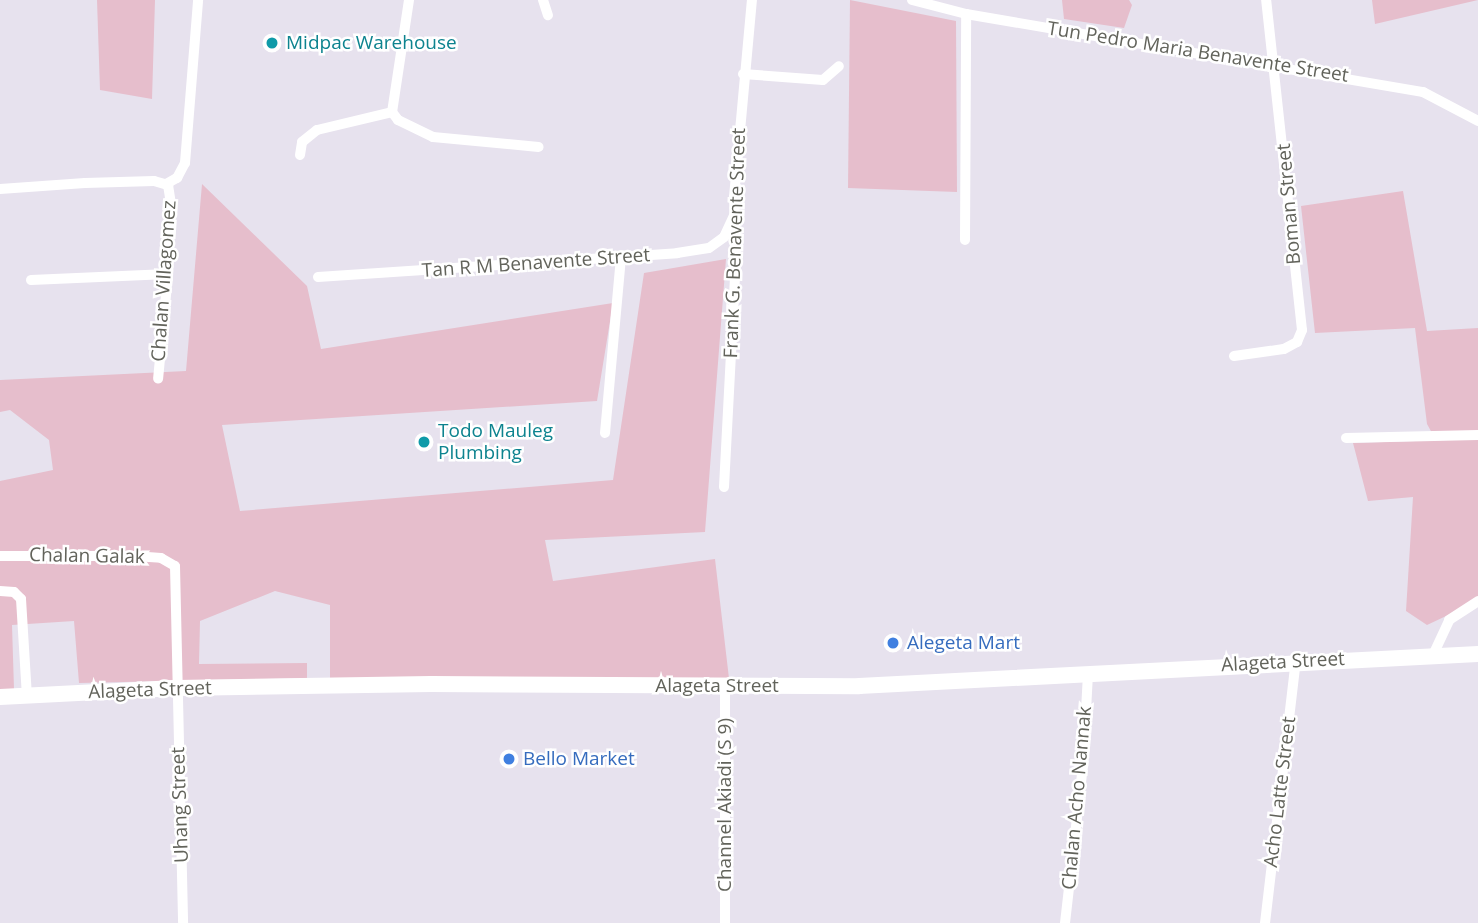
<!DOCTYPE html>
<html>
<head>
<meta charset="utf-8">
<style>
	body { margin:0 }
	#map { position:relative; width:1478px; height:923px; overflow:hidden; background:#e7e2ee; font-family:"Open Sans",sans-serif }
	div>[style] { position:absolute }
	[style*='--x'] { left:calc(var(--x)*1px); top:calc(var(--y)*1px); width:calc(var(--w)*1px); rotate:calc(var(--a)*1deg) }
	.green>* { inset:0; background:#e6becc }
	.minor>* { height:10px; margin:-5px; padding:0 5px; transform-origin:5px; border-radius:5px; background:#fff }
	.secondary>* { height:16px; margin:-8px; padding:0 8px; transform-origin:8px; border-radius:8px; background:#fff }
	.dots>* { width:19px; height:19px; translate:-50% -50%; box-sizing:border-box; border:4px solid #fff; border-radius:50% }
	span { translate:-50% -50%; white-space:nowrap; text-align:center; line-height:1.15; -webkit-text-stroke:5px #fff; paint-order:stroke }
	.culture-label { font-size:19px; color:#0d838f }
	.left { translate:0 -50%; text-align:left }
	.street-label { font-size:19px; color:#62635b }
	.shop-label { font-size:19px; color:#366cbe }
</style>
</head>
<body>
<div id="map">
	<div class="green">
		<div style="clip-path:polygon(97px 0,155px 0,152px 99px,100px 90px)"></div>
		<div style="clip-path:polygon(850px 0,956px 21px,957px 192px,848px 188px)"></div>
		<div style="clip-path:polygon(1062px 0,1129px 0,1132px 5px,1124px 28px,1064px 19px)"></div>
		<div style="clip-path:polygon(1372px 0,1478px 0,1375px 24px)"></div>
		<div style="clip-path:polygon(202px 184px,307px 286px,321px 349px,613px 303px,597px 401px,222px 425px,240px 511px,613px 480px,644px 273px,726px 259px,705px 532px,545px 540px,553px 581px,715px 559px,730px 687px,330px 683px,330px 605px,275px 591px,200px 621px,199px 664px,307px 663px,307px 678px,79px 683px,74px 621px,12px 625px,14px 689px,0 690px,0 481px,53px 470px,49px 440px,10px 410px,0 412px,0 380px,186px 371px)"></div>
		<div style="clip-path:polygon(1403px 191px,1427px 331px,1478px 328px,1478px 431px,1432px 433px,1427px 424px,1415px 328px,1315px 333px,1301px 206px)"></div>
		<div style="clip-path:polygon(1478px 439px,1478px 601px,1427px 625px,1406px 611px,1413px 497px,1368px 501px,1353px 443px)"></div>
	</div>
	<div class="minor">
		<div style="--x:409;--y:0;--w:113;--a:98.6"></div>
		<div style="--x:392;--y:112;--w:10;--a:53"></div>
		<div style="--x:398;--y:120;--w:39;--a:26"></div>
		<div style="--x:433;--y:137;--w:106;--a:5.4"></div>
		<div style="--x:543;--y:0;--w:16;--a:72"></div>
		<div style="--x:912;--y:0;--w:56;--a:14.5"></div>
		<div style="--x:966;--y:14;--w:464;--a:9.7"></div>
		<div style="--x:1423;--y:92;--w:62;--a:27.8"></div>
		<div style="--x:743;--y:74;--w:80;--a:4.3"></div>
		<div style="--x:823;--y:80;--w:21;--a:-41"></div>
		<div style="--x:300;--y:155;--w:13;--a:-81"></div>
		<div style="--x:302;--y:142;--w:19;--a:-39"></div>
		<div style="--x:317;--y:130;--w:77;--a:-13.5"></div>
		<div style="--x:166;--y:184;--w:13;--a:-29"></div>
		<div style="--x:177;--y:178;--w:17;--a:-62"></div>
		<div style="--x:185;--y:163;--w:164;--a:-85.4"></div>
		<div style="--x:0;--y:189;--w:85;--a:-4"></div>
		<div style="--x:85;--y:183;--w:69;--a:-1.7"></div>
		<div style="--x:154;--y:181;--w:15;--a:16"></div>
		<div style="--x:168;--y:185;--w:20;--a:81"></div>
		<div style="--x:171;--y:205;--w:69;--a:92.5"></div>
		<div style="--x:168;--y:274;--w:105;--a:95.4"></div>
		<div style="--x:965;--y:240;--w:226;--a:-89.7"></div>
		<div style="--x:318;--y:277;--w:360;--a:-3.8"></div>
		<div style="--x:677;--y:253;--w:32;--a:-9"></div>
		<div style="--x:709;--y:248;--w:19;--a:-36"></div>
		<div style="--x:724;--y:237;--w:23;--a:-65"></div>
		<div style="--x:31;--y:280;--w:137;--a:-2.5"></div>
		<div style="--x:1234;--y:356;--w:50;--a:-8"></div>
		<div style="--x:1284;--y:349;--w:15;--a:-28"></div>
		<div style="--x:1297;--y:342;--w:13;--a:-67"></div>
		<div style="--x:1302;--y:330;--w:332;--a:-96.2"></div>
		<div style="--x:605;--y:433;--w:178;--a:-84.8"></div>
		<div style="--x:1346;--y:438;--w:132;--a:-1.3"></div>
		<div style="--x:724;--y:487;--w:232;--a:-87"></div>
		<div style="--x:736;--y:255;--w:58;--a:-92"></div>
		<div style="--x:734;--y:197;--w:198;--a:-84.8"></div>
		<div style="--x:0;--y:556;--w:134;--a:0"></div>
		<div style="--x:134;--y:556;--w:27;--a:4"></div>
		<div style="--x:161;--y:558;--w:16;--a:30"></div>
		<div style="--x:175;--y:566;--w:357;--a:88.7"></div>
		<div style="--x:0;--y:591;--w:14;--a:4"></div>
		<div style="--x:14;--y:592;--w:10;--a:45"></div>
		<div style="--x:21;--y:599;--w:97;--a:86.5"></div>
		<div style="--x:1433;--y:655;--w:38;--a:-65"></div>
		<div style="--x:1449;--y:620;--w:35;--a:-33"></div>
		<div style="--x:725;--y:923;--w:236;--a:-90"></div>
		<div style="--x:1065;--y:923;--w:158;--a:-83.5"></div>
		<div style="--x:1083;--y:766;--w:93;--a:-86.9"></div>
		<div style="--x:1265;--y:923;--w:264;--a:-83.3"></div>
	</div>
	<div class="secondary">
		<div style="--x:0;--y:697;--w:176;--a:-2.9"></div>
		<div style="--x:176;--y:688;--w:255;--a:-0.9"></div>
		<div style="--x:431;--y:684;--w:428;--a:0.3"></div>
		<div style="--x:859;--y:686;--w:620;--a:-2.96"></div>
	</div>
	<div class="dots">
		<div style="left:272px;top:43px;background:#0f9aa8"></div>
		<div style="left:424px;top:442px;background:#0f9aa8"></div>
		<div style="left:893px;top:643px;background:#3f7fe0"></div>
		<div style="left:509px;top:759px;background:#3f7fe0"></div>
	</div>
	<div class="culture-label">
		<span class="left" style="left:286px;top:43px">Midpac Warehouse</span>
		<span class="left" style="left:438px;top:442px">Todo Mauleg<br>Plumbing</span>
	</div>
	<div class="street-label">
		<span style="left:1198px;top:52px;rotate:9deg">Tun Pedro Maria Benavente Street</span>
		<span style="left:1289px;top:204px;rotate:-95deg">Boman Street</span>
		<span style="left:735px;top:243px;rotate:-88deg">Frank G. Benavente Street</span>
		<span style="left:536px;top:263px;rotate:-4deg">Tan R M Benavente Street</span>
		<span style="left:164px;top:281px;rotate:-86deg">Chalan Villagomez</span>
		<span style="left:87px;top:556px;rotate:1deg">Chalan Galak</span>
		<span style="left:1283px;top:662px;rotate:-3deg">Alageta Street</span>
		<span style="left:717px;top:686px">Alageta Street</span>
		<span style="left:150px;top:690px;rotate:-2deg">Alageta Street</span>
		<span style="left:1280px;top:792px;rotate:-83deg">Acho Latte Street</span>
		<span style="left:1077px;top:798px;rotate:-85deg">Chalan Acho Nannak</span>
		<span style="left:180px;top:805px;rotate:-92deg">Uhang Street</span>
		<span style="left:725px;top:805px;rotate:-90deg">Channel Akiadi (S 9)</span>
	</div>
	<div class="shop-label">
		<span class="left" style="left:907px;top:643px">Alegeta Mart</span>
		<span class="left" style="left:523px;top:759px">Bello Market</span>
	</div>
</div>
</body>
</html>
